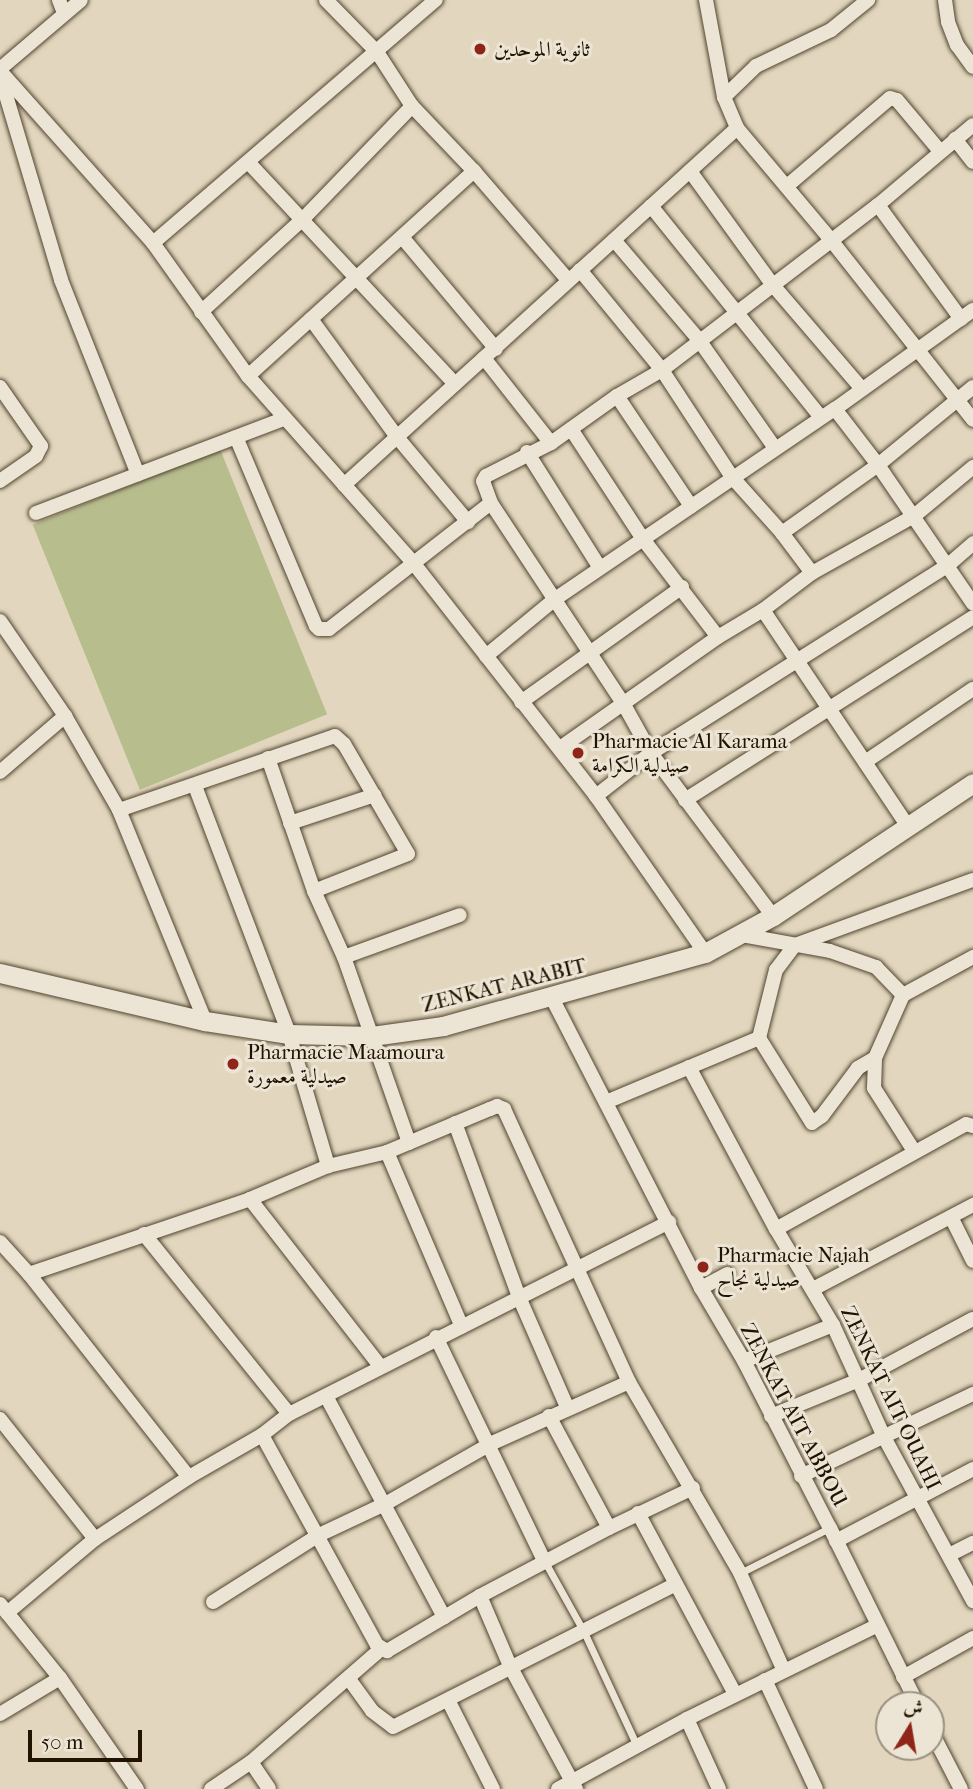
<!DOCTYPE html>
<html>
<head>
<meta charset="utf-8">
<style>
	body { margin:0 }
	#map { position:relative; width:973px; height:1789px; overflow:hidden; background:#e2d7be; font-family:"IM FELL French Canon",Amiri,serif }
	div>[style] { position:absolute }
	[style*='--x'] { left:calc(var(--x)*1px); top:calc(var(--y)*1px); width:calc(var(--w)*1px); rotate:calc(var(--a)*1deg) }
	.green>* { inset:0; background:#b8bd8e; transform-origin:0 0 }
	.roads { filter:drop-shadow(0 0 2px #524430) drop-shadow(0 0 2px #524430) }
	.lane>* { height:7px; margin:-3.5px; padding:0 3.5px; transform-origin:3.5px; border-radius:3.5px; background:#ece5d5 }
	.street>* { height:14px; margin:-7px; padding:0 7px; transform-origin:7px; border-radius:7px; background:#ece5d5 }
	.secondary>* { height:19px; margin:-9.5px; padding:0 9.5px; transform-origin:9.5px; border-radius:9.5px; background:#ece5d5 }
	.dots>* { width:19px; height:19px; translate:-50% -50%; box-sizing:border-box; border:4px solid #ece5d5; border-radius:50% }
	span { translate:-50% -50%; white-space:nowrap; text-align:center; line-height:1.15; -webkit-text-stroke:6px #ece5d5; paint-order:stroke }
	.poi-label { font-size:21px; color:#221301 }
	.left { translate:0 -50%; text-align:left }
	.street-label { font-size:21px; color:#221301 }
	.north { position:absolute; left:875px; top:1691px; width:70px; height:70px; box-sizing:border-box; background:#ece5d5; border:2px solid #9b9180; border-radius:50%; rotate:11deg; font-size:19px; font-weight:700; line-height:28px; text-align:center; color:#221301 }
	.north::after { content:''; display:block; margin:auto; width:24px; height:32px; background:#8f2418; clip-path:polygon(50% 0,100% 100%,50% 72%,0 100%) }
	.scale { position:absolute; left:28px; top:1730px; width:114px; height:32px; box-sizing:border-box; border:4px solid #221301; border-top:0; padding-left:9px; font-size:21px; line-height:24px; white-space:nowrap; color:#221301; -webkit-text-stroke:5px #ece5d5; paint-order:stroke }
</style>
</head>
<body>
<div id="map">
	<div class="green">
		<div style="left:220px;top:449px;width:286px;height:202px;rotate:68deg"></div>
	</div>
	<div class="roads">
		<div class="lane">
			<div style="--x:545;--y:1562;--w:80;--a:60.9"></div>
			<div style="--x:584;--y:1632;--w:126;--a:65.1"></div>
			<div style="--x:740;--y:1573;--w:100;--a:-26.8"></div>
		</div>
		<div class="street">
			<div style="--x:59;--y:0;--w:14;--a:69"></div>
			<div style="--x:326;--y:0;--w:73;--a:45.6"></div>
			<div style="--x:377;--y:52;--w:64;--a:57.1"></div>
			<div style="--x:412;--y:106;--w:90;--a:46.4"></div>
			<div style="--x:474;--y:171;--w:144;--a:49.2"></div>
			<div style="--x:706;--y:0;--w:99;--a:79.5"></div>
			<div style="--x:724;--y:97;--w:34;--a:67"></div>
			<div style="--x:737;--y:128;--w:146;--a:50"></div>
			<div style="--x:831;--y:240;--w:229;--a:51.7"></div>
			<div style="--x:945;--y:0;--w:22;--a:82"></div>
			<div style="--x:948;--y:22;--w:25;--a:69"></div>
			<div style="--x:957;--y:45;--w:27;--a:54"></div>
			<div style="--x:0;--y:69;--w:106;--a:-40.4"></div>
			<div style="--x:0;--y:71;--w:230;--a:48.3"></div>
			<div style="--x:153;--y:243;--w:163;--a:54.5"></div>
			<div style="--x:248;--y:376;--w:252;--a:48.5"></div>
			<div style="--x:415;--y:565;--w:293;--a:51.9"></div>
			<div style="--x:596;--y:796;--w:191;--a:55.2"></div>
			<div style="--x:0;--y:75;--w:214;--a:73.4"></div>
			<div style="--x:61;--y:280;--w:209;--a:68.4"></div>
			<div style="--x:724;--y:97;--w:45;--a:-44.1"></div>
			<div style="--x:756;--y:66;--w:83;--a:-25.6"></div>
			<div style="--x:831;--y:30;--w:48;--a:-39"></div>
			<div style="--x:955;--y:139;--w:29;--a:52"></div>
			<div style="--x:249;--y:163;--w:302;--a:47"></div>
			<div style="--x:690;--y:171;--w:140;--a:54"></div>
			<div style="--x:772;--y:284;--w:137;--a:49.4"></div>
			<div style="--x:787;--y:186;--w:135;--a:-40.5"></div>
			<div style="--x:890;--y:98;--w:7;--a:16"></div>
			<div style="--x:897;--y:100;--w:65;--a:50"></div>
			<div style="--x:878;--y:205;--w:141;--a:53.9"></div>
			<div style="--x:651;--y:206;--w:270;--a:51.2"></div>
			<div style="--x:402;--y:237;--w:146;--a:50"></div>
			<div style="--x:614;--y:240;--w:131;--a:49.6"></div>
			<div style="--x:699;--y:340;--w:132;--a:54.9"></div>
			<div style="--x:153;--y:243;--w:373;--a:-40.7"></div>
			<div style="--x:580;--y:270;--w:129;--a:50.6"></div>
			<div style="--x:662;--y:370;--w:128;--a:56.8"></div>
			<div style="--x:732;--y:477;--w:75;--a:48.2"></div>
			<div style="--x:782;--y:533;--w:50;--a:53.1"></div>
			<div style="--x:201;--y:312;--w:138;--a:-42.4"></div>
			<div style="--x:303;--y:219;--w:157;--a:-46"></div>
			<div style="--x:311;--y:319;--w:146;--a:53.9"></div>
			<div style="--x:397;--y:437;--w:111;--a:50.1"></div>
			<div style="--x:484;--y:358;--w:108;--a:51.8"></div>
			<div style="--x:248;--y:376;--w:305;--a:-42.2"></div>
			<div style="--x:0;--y:387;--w:72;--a:55.2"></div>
			<div style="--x:41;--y:446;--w:11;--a:117"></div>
			<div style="--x:36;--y:456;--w:44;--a:145.2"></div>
			<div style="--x:617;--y:396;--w:133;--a:56.1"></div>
			<div style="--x:835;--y:409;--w:71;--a:52.5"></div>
			<div style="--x:878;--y:465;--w:168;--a:55.6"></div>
			<div style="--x:571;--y:429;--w:131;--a:56.8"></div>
			<div style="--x:643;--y:539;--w:123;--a:52.6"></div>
			<div style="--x:236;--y:437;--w:205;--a:67.1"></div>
			<div style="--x:316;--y:626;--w:4;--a:45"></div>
			<div style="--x:319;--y:629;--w:10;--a:0"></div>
			<div style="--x:329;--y:629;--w:205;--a:-37.9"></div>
			<div style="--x:491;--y:503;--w:23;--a:-110"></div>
			<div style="--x:483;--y:481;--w:6;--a:-59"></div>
			<div style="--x:486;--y:476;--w:73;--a:-26.9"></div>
			<div style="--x:551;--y:443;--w:81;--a:-35.5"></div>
			<div style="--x:617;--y:396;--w:52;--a:-30"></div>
			<div style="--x:662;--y:370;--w:272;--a:-37.4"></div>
			<div style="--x:878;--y:205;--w:124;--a:-40.1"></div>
			<div style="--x:527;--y:452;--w:137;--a:57.8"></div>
			<div style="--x:344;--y:485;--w:531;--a:-42.25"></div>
			<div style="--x:491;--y:503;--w:240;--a:56.6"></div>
			<div style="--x:623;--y:703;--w:57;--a:60.8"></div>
			<div style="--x:651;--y:753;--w:204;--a:53.2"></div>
			<div style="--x:36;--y:513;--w:265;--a:-20.8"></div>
			<div style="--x:782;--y:533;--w:118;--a:-35.3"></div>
			<div style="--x:878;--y:465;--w:123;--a:-39.4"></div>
			<div style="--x:763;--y:610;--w:259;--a:56.2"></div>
			<div style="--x:0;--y:621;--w:115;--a:55.6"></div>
			<div style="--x:65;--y:716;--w:108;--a:60.1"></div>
			<div style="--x:119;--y:810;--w:228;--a:67.8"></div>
			<div style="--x:486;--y:656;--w:89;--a:-39.6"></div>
			<div style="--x:555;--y:599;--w:338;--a:-34.2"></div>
			<div style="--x:835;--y:409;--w:170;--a:-35.7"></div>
			<div style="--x:521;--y:702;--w:198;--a:-35.5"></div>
			<div style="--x:560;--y:748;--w:193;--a:-35.1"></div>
			<div style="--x:718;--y:637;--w:52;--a:-31"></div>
			<div style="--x:763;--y:610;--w:61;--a:-37.1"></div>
			<div style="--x:812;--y:573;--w:117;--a:-29.2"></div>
			<div style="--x:914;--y:516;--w:77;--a:-39.7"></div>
			<div style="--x:268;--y:758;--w:141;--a:70.9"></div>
			<div style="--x:314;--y:891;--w:72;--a:65.6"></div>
			<div style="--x:344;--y:957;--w:197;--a:70.7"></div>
			<div style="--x:865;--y:762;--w:130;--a:-34.1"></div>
			<div style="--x:0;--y:772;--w:86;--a:-40.7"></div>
			<div style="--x:195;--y:786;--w:265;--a:69.2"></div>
			<div style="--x:289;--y:1034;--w:138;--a:73.5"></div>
			<div style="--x:596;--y:796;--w:70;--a:-38"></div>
			<div style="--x:651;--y:753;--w:350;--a:-32.3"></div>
			<div style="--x:947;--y:566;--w:35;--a:-41"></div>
			<div style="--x:685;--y:800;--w:341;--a:-32.4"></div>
			<div style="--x:119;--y:810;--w:228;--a:-18.9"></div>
			<div style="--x:335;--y:736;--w:12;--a:42"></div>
			<div style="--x:344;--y:744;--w:127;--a:59.8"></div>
			<div style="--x:408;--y:854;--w:101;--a:158.5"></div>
			<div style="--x:290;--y:823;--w:89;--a:-18.2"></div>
			<div style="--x:742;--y:935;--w:89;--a:10.3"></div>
			<div style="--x:830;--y:951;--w:49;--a:19.2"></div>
			<div style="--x:876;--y:967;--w:39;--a:46"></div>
			<div style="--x:344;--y:957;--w:123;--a:-19.9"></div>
			<div style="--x:552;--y:998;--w:326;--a:62.8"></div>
			<div style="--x:701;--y:1288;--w:85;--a:59.5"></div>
			<div style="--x:744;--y:1361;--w:188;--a:62.8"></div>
			<div style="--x:830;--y:1528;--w:198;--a:63.6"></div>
			<div style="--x:875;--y:1058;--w:20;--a:150"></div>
			<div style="--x:858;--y:1068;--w:60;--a:126.9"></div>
			<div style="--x:822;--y:1116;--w:12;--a:145"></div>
			<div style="--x:812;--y:1123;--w:100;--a:-121.9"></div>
			<div style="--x:759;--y:1038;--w:70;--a:-76"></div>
			<div style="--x:776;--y:970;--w:31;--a:-53"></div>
			<div style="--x:795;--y:945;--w:189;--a:-20.1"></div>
			<div style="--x:689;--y:1067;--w:184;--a:61.8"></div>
			<div style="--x:776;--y:1229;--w:112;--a:59.3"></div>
			<div style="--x:833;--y:1325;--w:123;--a:65.5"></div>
			<div style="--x:884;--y:1437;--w:187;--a:61.5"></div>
			<div style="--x:606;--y:1102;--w:166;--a:-22.7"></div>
			<div style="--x:455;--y:1123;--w:185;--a:69.8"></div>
			<div style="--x:519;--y:1297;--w:120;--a:66.4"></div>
			<div style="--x:914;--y:1151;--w:75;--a:-122.4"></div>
			<div style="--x:874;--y:1088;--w:30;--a:-88"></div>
			<div style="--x:875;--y:1058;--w:69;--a:-66"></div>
			<div style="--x:903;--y:995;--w:80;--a:-28.5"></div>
			<div style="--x:387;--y:1152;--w:190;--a:66.8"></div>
			<div style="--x:250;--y:1199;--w:212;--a:52.1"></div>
			<div style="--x:951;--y:1217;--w:49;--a:63.4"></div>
			<div style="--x:776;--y:1229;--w:217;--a:-28.9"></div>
			<div style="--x:966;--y:1124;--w:7;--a:16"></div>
			<div style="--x:144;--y:1234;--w:231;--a:51.1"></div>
			<div style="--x:0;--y:1242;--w:43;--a:47.8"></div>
			<div style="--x:29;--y:1274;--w:258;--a:51.8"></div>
			<div style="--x:29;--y:1274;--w:233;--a:-18.7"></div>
			<div style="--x:250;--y:1199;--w:85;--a:-22.9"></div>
			<div style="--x:328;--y:1166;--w:61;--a:-13.3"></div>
			<div style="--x:387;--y:1152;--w:112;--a:-22.7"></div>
			<div style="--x:490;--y:1109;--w:8;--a:-23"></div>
			<div style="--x:497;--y:1106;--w:8;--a:23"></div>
			<div style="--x:504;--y:1109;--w:300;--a:65.4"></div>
			<div style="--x:629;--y:1382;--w:221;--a:59.8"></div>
			<div style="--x:740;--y:1573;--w:107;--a:65.8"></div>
			<div style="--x:701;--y:1288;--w:30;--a:-28"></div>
			<div style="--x:813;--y:1289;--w:181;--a:-27.7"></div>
			<div style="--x:436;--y:1337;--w:250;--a:64.2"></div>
			<div style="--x:744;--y:1361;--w:96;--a:-22"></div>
			<div style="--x:326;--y:1396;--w:251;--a:61.9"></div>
			<div style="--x:549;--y:1416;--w:127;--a:61.8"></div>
			<div style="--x:771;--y:1416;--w:95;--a:-22.2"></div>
			<div style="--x:859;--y:1380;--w:129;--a:-28.2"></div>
			<div style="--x:0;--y:1419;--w:153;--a:51.6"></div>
			<div style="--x:262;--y:1435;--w:239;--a:61.3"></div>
			<div style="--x:377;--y:1645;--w:12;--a:31"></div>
			<div style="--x:387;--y:1651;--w:108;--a:-30.6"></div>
			<div style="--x:480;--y:1596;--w:146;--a:-27.8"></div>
			<div style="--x:609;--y:1528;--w:93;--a:-25.5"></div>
			<div style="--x:801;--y:1476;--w:191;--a:-25.5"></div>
			<div style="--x:638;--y:1513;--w:205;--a:61.8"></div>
			<div style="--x:836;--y:1541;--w:155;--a:-27.7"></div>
			<div style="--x:949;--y:1555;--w:27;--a:-27"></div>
			<div style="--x:480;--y:1596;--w:76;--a:66.8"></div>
			<div style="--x:510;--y:1666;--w:140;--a:61.8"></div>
			<div style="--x:213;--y:1602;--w:125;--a:-32.3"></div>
			<div style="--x:319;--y:1535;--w:73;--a:-25.2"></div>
			<div style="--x:385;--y:1504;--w:121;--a:-29.7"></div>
			<div style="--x:490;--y:1444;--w:152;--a:-24"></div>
			<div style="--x:0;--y:1604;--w:95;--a:51"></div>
			<div style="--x:60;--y:1678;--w:135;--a:55.3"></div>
			<div style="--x:7;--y:1613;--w:115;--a:-40.1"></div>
			<div style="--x:95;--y:1539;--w:113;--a:-33.4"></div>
			<div style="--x:189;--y:1477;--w:84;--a:-29.9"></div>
			<div style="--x:262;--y:1435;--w:34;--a:-38"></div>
			<div style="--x:289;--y:1414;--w:426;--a:-26.8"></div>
			<div style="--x:903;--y:1677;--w:80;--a:-29.1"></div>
			<div style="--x:349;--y:1679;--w:39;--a:54"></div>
			<div style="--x:372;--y:1711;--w:26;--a:37"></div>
			<div style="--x:393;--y:1727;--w:315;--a:-26.8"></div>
			<div style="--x:765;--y:1680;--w:120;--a:64.9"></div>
			<div style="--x:448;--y:1700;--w:100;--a:63.2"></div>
			<div style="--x:0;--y:1714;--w:70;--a:-31"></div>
			<div style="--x:687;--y:1719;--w:77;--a:65.4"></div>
			<div style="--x:931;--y:1731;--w:65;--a:62.7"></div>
			<div style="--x:251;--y:1762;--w:32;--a:56"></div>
			<div style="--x:211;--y:1789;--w:48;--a:-34"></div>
			<div style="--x:251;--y:1762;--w:172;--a:-41"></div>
			<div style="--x:558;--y:1789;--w:147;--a:-28.5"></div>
			<div style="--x:687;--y:1719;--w:211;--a:-26.2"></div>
		</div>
		<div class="secondary">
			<div style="--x:0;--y:973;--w:211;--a:13.2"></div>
			<div style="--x:205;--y:1021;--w:85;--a:8.8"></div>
			<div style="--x:289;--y:1034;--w:83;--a:1.4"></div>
			<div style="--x:372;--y:1036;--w:72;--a:-8"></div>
			<div style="--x:443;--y:1026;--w:272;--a:-15.6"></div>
			<div style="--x:705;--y:953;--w:77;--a:-28.6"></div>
			<div style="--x:773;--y:916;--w:240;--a:-33.6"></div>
		</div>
	</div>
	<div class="dots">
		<div style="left:480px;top:49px;background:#8f2418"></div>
		<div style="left:578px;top:753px;background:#8f2418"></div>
		<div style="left:233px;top:1064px;background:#8f2418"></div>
		<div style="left:703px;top:1267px;background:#8f2418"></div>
	</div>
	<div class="poi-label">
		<span class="left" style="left:494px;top:49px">ثانوية الموحدين</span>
		<span class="left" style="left:592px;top:753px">Pharmacie Al Karama<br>صيدلية الكرامة</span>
		<span class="left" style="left:247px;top:1064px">Pharmacie Maamoura<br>صيدلية معمورة</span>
		<span class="left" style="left:717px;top:1267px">Pharmacie Najah<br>صيدلية نجاح</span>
	</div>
	<div class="street-label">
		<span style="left:504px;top:985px;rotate:-14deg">ZENKAT ARABIT</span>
		<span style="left:891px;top:1398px;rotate:64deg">ZENKAT AIT OUAHI</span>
		<span style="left:794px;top:1415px;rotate:62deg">ZENKAT AIT ABBOU</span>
	</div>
	<div class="north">ش</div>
	<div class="scale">50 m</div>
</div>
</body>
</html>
